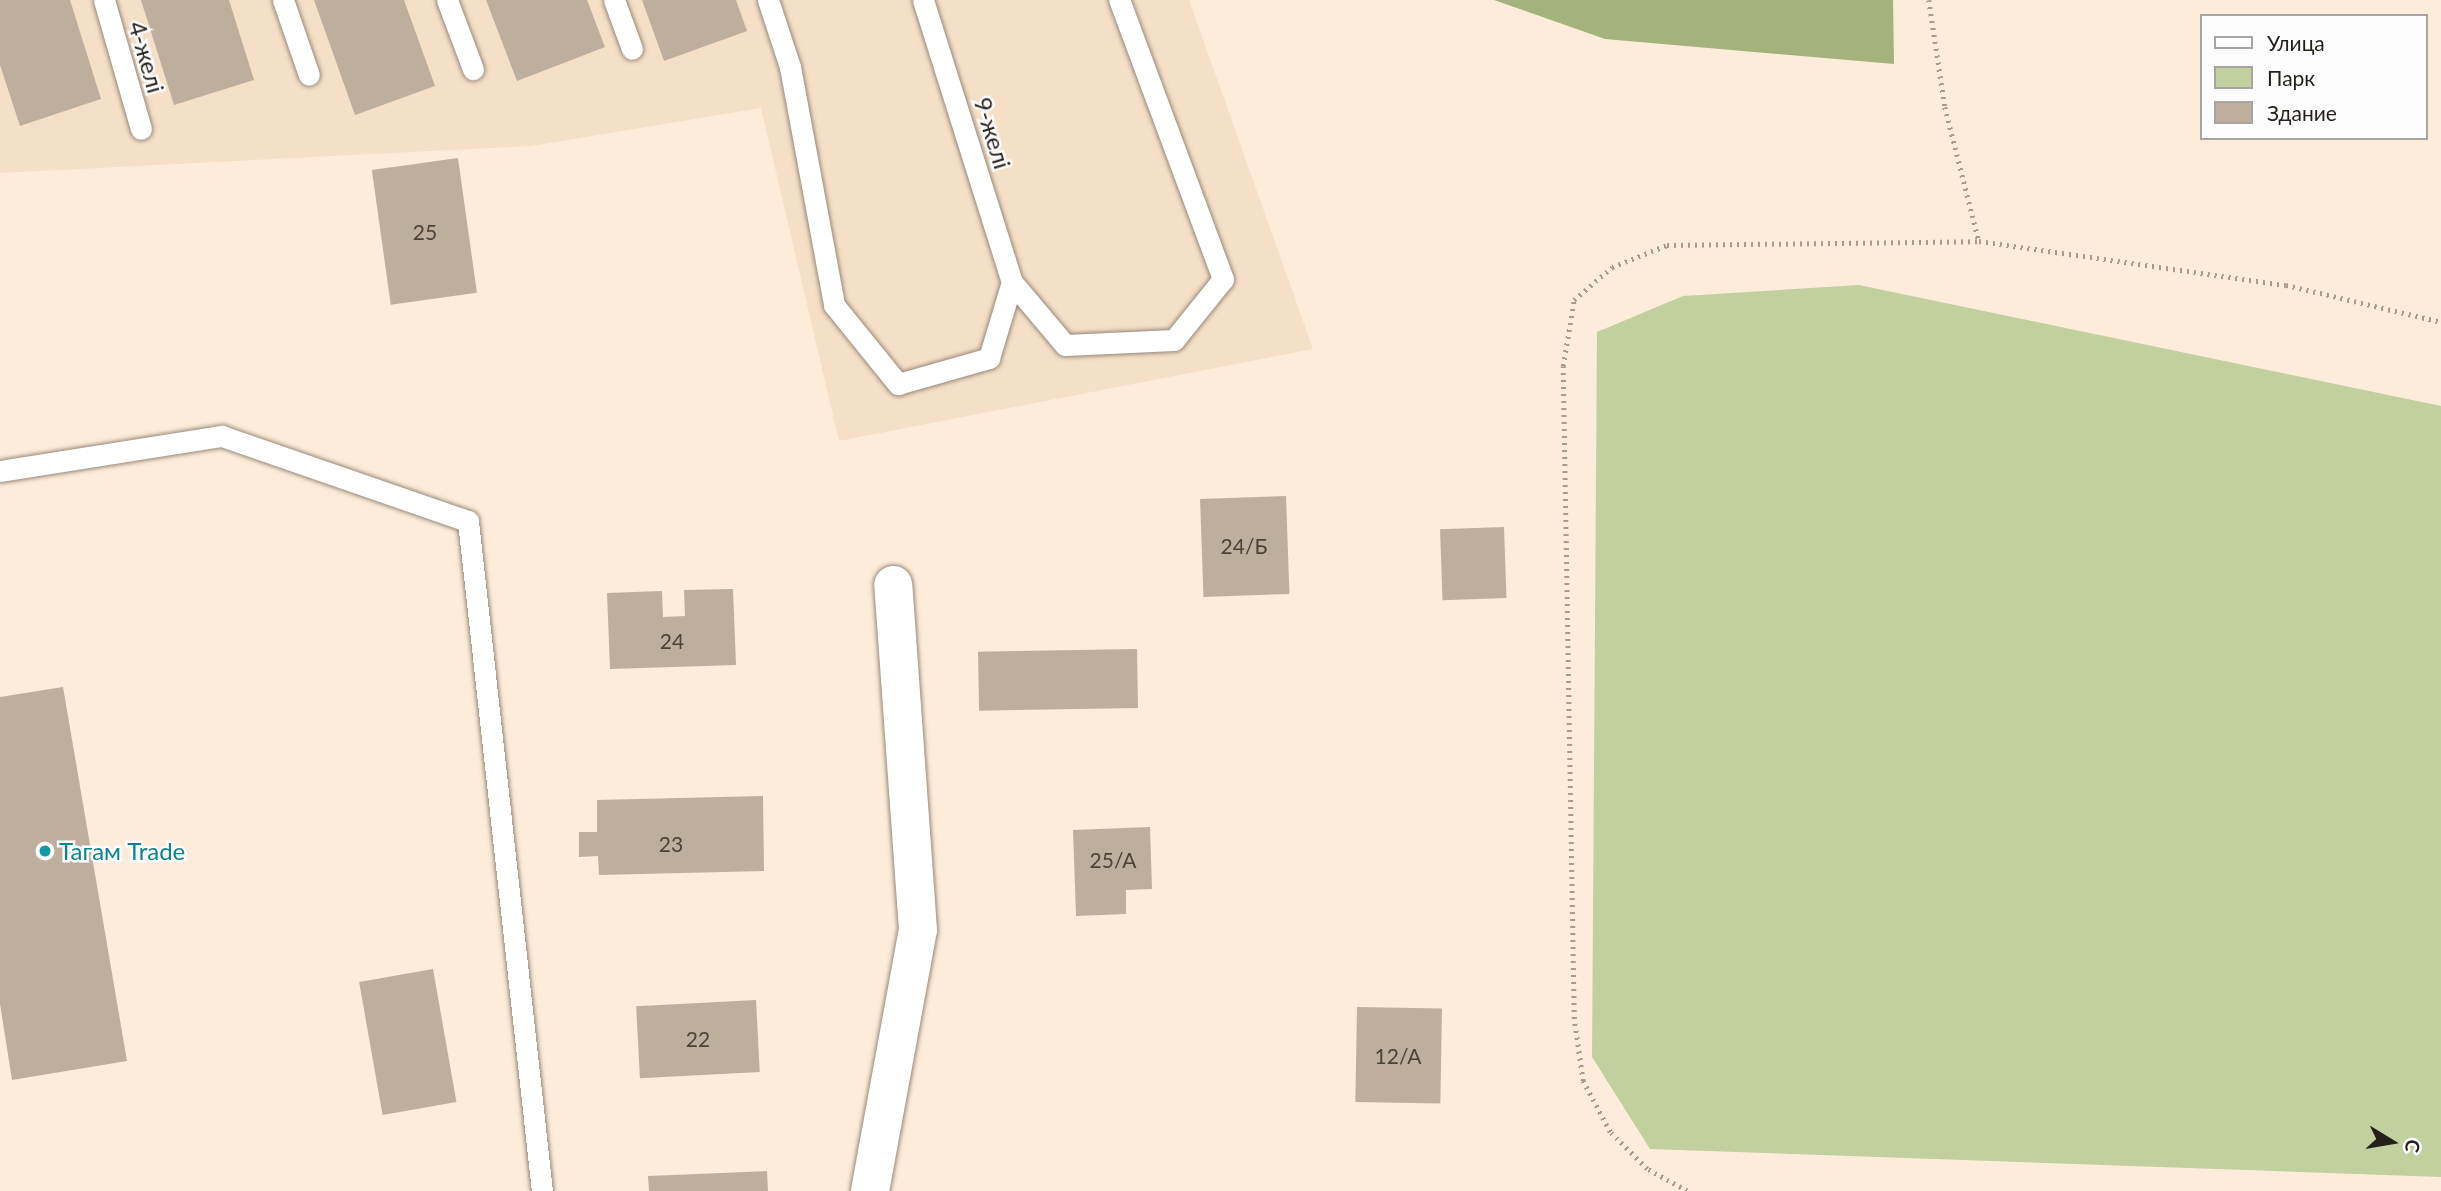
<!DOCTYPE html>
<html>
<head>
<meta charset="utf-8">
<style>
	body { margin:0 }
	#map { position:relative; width:2441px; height:1191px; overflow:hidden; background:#fdecda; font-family:Lato,sans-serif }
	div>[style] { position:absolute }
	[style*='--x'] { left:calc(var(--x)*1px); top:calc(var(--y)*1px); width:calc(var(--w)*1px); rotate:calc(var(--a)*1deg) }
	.built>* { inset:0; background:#f5dfc7 }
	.green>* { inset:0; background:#c2cf9f }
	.forest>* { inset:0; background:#a4b27c }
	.building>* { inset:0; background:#beae9d; transform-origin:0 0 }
	.path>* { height:4.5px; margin-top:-2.25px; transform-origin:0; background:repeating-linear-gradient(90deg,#a79b8d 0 2px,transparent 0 7px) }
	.roads { filter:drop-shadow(0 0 2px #988979) drop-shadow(0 0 2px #988979) }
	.lane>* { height:21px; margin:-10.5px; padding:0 10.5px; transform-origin:10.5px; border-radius:10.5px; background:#fff }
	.street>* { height:38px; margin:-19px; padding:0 19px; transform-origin:19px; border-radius:19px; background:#fff }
	.dots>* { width:19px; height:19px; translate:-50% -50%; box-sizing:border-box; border:4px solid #fdfdfd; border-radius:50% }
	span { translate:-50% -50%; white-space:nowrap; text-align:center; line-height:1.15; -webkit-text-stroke:5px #fdfdfd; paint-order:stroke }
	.number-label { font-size:21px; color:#4b433a }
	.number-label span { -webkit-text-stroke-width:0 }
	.street-label { font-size:24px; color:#251f19 }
	.culture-label { font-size:24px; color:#0d838f }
	.left { translate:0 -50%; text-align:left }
	.legend { position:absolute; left:2200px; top:14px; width:228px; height:126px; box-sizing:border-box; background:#fdfdfd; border:2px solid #a7a4a2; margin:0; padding:9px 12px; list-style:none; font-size:21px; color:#251f19 }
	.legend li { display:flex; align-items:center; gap:14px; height:35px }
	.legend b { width:35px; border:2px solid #a7a4a2 }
	.north { position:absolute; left:2357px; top:1107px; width:70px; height:70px; -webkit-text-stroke:5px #fdfdfd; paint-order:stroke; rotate:101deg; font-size:19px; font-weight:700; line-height:28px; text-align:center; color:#251f19 }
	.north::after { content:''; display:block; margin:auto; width:24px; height:32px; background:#251f19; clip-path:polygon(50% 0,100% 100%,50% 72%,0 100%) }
</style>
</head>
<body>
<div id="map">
	<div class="built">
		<div style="clip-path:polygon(0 0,1189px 0,1313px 349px,839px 441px,761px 108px,531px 146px,0 173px)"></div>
	</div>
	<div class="green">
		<div style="clip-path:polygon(1859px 285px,2441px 406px,2441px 1177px,1650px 1149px,1592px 1057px,1597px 332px,1683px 296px)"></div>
	</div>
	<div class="forest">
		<div style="clip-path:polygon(1494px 0,1893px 0,1894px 64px,1605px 39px)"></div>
	</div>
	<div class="building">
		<div style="clip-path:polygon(0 0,70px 0,101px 99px,20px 126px,0 65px)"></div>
		<div style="clip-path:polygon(141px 0,229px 0,254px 80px,174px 105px)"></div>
		<div style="clip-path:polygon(314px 0,404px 0,435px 86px,355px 115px)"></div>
		<div style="clip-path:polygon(486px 0,587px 0,605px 47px,517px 81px)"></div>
		<div style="clip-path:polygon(642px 0,736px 0,747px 31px,664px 61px)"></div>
		<div style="left:458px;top:158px;width:136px;height:87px;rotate:82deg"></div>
		<div style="left:1286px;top:496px;width:98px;height:86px;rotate:88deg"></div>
		<div style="left:1504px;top:527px;width:71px;height:64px;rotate:88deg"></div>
		<div style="clip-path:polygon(733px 589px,736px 665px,610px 669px,607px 593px,662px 591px,663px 617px,685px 616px,684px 590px)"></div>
		<div style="left:1137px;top:649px;width:59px;height:159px;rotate:89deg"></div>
		<div style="clip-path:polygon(63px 687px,127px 1061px,12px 1080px,0 1004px,0 697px)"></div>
		<div style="clip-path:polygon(763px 796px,764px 871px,599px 875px,598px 856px,579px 857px,579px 832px,597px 832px,597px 800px)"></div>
		<div style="clip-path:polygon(1150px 827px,1152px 889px,1126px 890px,1126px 914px,1076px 916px,1073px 830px)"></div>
		<div style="left:433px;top:969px;width:135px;height:75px;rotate:80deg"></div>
		<div style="left:756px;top:1000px;width:72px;height:120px;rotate:87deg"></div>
		<div style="left:1357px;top:1007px;width:85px;height:95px;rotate:1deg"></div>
		<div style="clip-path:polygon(767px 1171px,768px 1191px,649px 1191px,648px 1176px)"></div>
	</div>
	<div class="path">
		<div style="--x:1929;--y:0;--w:108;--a:81.5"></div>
		<div style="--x:1945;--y:107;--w:138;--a:75.8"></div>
		<div style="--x:1687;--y:1191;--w:46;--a:-151.2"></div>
		<div style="--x:1647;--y:1169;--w:52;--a:-135"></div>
		<div style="--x:1610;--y:1132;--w:58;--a:-117.9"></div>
		<div style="--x:1583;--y:1081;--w:63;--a:-98.3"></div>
		<div style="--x:1574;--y:1019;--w:653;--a:-90.97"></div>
		<div style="--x:1563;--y:366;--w:67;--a:-80.5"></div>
		<div style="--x:1574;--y:300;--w:50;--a:-41"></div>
		<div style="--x:1612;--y:267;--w:59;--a:-21.8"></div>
		<div style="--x:1667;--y:245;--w:312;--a:-0.7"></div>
		<div style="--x:1979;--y:241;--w:310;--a:8.2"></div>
		<div style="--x:2286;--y:285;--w:159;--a:13.4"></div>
	</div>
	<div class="roads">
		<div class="lane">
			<div style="--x:104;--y:0;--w:134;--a:74"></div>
			<div style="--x:283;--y:0;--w:79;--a:70.9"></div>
			<div style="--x:447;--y:0;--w:74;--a:69.4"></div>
			<div style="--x:614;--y:0;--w:52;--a:69.8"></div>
			<div style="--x:768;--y:0;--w:71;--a:71.8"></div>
			<div style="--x:790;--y:67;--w:242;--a:79.5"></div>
			<div style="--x:834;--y:305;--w:102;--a:51"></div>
			<div style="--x:898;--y:384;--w:95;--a:-15.9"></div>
			<div style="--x:989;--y:358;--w:79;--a:-73.2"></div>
			<div style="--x:923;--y:0;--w:296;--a:72.5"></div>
			<div style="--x:1012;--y:282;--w:82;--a:49.9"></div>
			<div style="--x:1065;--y:345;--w:109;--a:-2.6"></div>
			<div style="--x:1174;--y:340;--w:78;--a:-51.2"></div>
			<div style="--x:1223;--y:279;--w:298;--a:-110.4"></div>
			<div style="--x:0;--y:471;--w:225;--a:-9"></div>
			<div style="--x:222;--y:436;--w:260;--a:19.1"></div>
			<div style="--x:468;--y:521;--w:674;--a:83.7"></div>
		</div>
		<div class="street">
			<div style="--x:870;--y:1191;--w:265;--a:-79.6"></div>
			<div style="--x:918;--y:930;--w:346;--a:-94.1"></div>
		</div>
	</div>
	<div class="dots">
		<div style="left:45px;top:851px;background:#0f9aa8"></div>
	</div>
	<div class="number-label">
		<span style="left:425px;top:232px">25</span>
		<span style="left:1244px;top:546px">24/Б</span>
		<span style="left:672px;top:641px">24</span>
		<span style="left:671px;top:844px">23</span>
		<span style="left:1113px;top:860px">25/А</span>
		<span style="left:698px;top:1039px">22</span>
		<span style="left:1398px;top:1056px">12/А</span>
	</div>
	<div class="street-label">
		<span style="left:147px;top:57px;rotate:74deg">4-желі</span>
		<span style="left:993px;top:133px;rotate:73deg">9-желі</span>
	</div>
	<div class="culture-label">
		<span class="left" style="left:59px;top:851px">Тагам Trade</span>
	</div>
	<ul class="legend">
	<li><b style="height:9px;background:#fff"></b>Улица</li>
	<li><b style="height:19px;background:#c2cf9f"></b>Парк</li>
	<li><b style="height:19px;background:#beae9d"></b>Здание</li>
	</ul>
	<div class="north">С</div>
</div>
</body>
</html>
